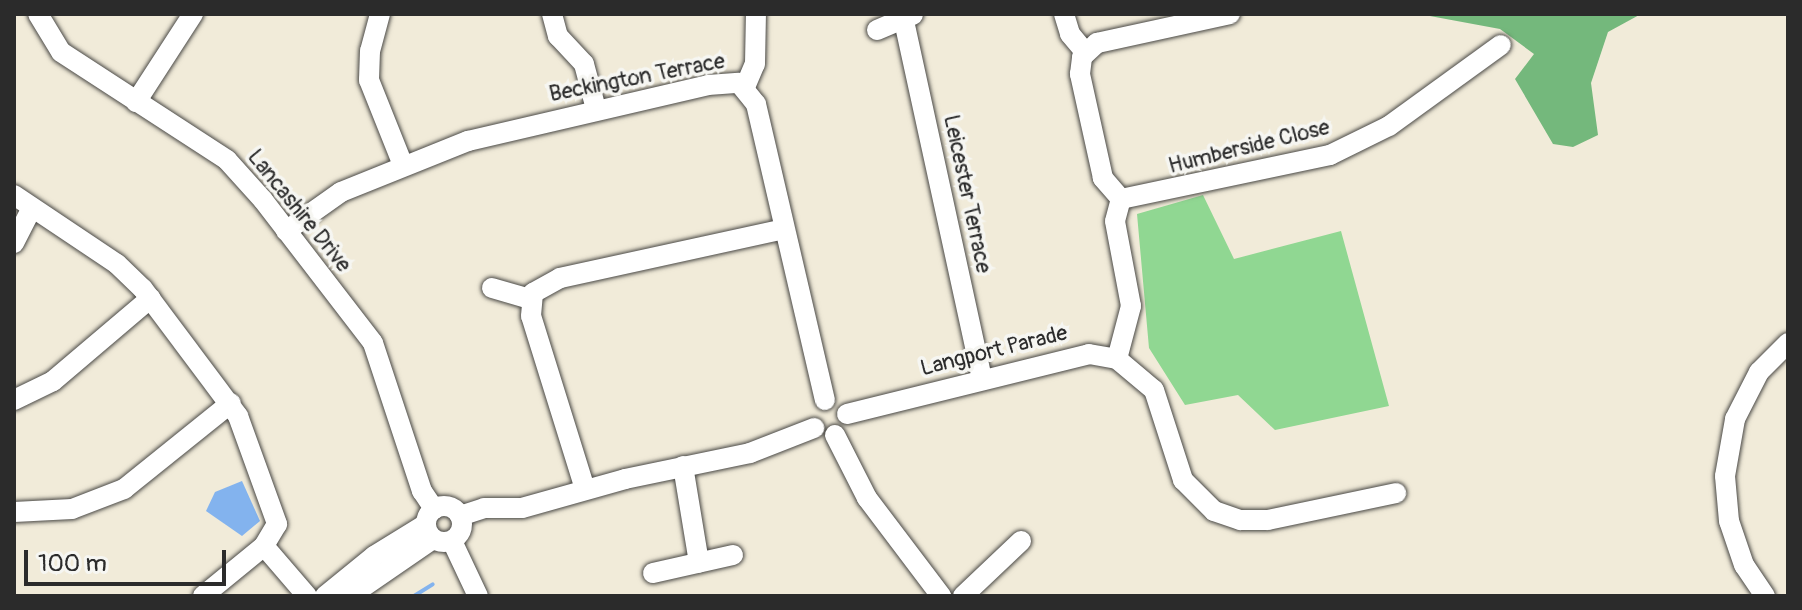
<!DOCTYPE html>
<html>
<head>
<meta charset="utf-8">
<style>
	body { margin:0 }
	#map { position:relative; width:1802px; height:610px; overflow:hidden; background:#f1ebd9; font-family:Pangolin,sans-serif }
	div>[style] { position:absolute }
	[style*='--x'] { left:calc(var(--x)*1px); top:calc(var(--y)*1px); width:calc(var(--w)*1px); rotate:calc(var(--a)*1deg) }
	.green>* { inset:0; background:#90d792 }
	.forest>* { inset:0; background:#74b87c }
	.water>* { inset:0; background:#83b3ee }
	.stream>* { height:4px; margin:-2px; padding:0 2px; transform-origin:2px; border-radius:2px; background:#83b3ee }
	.roads { filter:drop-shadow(0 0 2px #494845) drop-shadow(0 0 2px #494845) }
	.minor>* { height:20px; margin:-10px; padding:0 10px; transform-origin:10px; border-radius:10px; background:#fff }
	.minor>.ring { margin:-10px; padding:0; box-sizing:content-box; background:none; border:20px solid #fff; border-radius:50% }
	span { translate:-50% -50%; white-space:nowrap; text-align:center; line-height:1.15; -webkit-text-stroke:7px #f6f6f2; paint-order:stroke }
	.street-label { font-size:22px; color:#2b2b2b }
	.frame { position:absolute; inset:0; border:16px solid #2b2b2b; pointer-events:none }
	.scale { position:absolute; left:24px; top:550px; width:202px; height:36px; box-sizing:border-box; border:4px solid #2b2b2b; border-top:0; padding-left:10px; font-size:24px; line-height:28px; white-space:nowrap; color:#2b2b2b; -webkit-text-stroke:6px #f6f6f2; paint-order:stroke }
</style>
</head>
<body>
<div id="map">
	<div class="green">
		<div style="clip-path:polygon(1203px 195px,1234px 259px,1341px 231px,1389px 406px,1275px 430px,1238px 395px,1185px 405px,1149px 348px,1137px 214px)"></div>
	</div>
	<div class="forest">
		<div style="clip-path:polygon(1419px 14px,1641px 14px,1608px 32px,1591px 83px,1598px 135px,1573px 147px,1553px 144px,1515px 79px,1534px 54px,1500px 29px)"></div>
	</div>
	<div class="water">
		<div style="clip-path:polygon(242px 481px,260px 521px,242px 536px,206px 511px,215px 492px)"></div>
	</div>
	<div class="stream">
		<div style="--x:414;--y:596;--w:22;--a:-32"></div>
	</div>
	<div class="roads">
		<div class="minor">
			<div style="--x:38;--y:14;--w:44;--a:58.8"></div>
			<div style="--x:61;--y:52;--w:198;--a:33"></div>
			<div style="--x:227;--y:160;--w:54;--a:48"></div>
			<div style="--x:263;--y:200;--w:180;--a:52.4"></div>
			<div style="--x:373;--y:343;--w:156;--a:71.7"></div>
			<div style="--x:422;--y:491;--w:22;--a:56"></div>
			<div style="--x:380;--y:14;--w:38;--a:105"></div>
			<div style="--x:370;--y:51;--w:29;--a:92"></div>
			<div style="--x:369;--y:80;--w:92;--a:68.2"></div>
			<div style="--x:552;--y:14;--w:23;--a:75"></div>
			<div style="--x:558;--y:36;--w:38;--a:47"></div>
			<div style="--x:584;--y:64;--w:47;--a:75.1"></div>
			<div style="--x:1064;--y:14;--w:21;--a:73"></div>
			<div style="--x:1070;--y:34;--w:23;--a:50"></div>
			<div style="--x:904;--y:21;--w:365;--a:77.7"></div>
			<div style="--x:877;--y:30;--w:39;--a:-23"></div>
			<div style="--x:745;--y:87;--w:25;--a:-67"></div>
			<div style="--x:755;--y:64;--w:50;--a:-88.9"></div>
			<div style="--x:136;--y:102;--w:105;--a:-57.1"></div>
			<div style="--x:14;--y:195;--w:124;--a:33.8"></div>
			<div style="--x:117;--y:264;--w:36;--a:44"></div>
			<div style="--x:143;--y:289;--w:159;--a:53.2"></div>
			<div style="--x:238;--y:416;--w:115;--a:70.1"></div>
			<div style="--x:277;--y:524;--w:26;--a:121"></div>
			<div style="--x:264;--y:546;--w:79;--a:140.7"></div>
			<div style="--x:1121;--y:199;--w:214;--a:-11.9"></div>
			<div style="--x:1330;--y:155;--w:66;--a:-26.2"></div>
			<div style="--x:1389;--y:126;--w:138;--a:-35.9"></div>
			<div style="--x:1121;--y:199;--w:28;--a:-131"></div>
			<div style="--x:1103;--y:178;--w:107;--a:-102.5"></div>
			<div style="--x:1080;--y:74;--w:17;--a:-83"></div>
			<div style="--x:1082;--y:57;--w:21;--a:-43"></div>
			<div style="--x:1097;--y:43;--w:136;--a:-12.3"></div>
			<div style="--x:286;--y:231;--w:67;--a:-35.3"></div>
			<div style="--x:341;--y:192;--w:137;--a:-21.9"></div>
			<div style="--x:468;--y:141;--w:246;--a:-13.1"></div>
			<div style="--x:708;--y:85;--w:31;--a:-4"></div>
			<div style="--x:739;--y:83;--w:27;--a:51"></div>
			<div style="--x:756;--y:104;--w:304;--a:76.9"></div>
			<div style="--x:14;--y:243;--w:38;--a:-63"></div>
			<div style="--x:492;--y:288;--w:40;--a:16"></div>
			<div style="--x:1117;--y:359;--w:55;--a:-75.2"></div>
			<div style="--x:1131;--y:306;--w:86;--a:-100.7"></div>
			<div style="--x:1115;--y:221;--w:23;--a:-75"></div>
			<div style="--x:14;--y:400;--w:43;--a:-26"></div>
			<div style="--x:53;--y:381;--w:128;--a:-40.3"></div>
			<div style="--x:847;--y:414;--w:249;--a:-13.9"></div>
			<div style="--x:1089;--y:354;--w:28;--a:10"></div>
			<div style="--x:1117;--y:359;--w:48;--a:40"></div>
			<div style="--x:1154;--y:390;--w:95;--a:72.1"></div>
			<div style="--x:1183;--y:480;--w:44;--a:45"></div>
			<div style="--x:1214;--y:511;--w:28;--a:19"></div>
			<div style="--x:1240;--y:520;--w:28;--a:0"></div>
			<div style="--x:1268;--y:520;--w:131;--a:-11.9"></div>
			<div style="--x:835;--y:435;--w:71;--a:63.1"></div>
			<div style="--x:867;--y:498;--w:123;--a:52.9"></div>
			<div style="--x:683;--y:466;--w:98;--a:80.6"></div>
			<div style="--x:585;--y:489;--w:181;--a:-107.3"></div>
			<div style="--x:531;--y:316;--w:23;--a:-85"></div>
			<div style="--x:533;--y:293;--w:31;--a:-29"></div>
			<div style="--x:560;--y:278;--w:229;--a:-12.3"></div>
			<div class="ring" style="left:426px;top:506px;width:16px;height:16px"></div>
			<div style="--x:14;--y:512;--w:58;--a:-3"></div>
			<div style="--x:72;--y:509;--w:56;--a:-21"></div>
			<div style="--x:124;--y:489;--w:137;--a:-38.8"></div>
			<div style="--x:460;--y:516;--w:25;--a:-18"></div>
			<div style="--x:484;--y:508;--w:38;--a:0"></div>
			<div style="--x:522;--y:508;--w:107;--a:-15.7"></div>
			<div style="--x:625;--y:479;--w:128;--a:-11.7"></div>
			<div style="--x:750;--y:453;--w:69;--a:-21.3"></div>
			<div style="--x:452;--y:541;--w:61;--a:64.7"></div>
			<div style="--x:264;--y:546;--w:66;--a:49.3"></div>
			<div style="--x:653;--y:573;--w:82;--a:-12.7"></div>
			<div style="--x:325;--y:596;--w:63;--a:-39.2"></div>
			<div style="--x:374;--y:556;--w:61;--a:-31.6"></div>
			<div style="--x:350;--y:596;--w:101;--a:-34.5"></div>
			<div style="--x:963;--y:596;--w:80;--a:-43.5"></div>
			<div style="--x:1765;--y:596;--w:37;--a:-124"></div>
			<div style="--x:1744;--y:565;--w:46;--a:-108.8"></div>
			<div style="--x:1729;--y:521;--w:45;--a:-95.1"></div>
			<div style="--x:1725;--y:476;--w:58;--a:-80"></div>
			<div style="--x:1735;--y:419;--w:53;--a:-62.9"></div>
			<div style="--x:1759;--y:372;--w:41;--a:-45"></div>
		</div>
	</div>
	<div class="street-label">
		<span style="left:637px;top:78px;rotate:-11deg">Beckington Terrace</span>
		<span style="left:1249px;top:147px;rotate:-14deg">Humberside Close</span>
		<span style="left:967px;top:194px;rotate:78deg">Leicester Terrace</span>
		<span style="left:299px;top:211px;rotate:51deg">Lancashire Drive</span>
		<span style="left:994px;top:351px;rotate:-14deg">Langport Parade</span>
	</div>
	<div class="frame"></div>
	<div class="scale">100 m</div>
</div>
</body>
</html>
